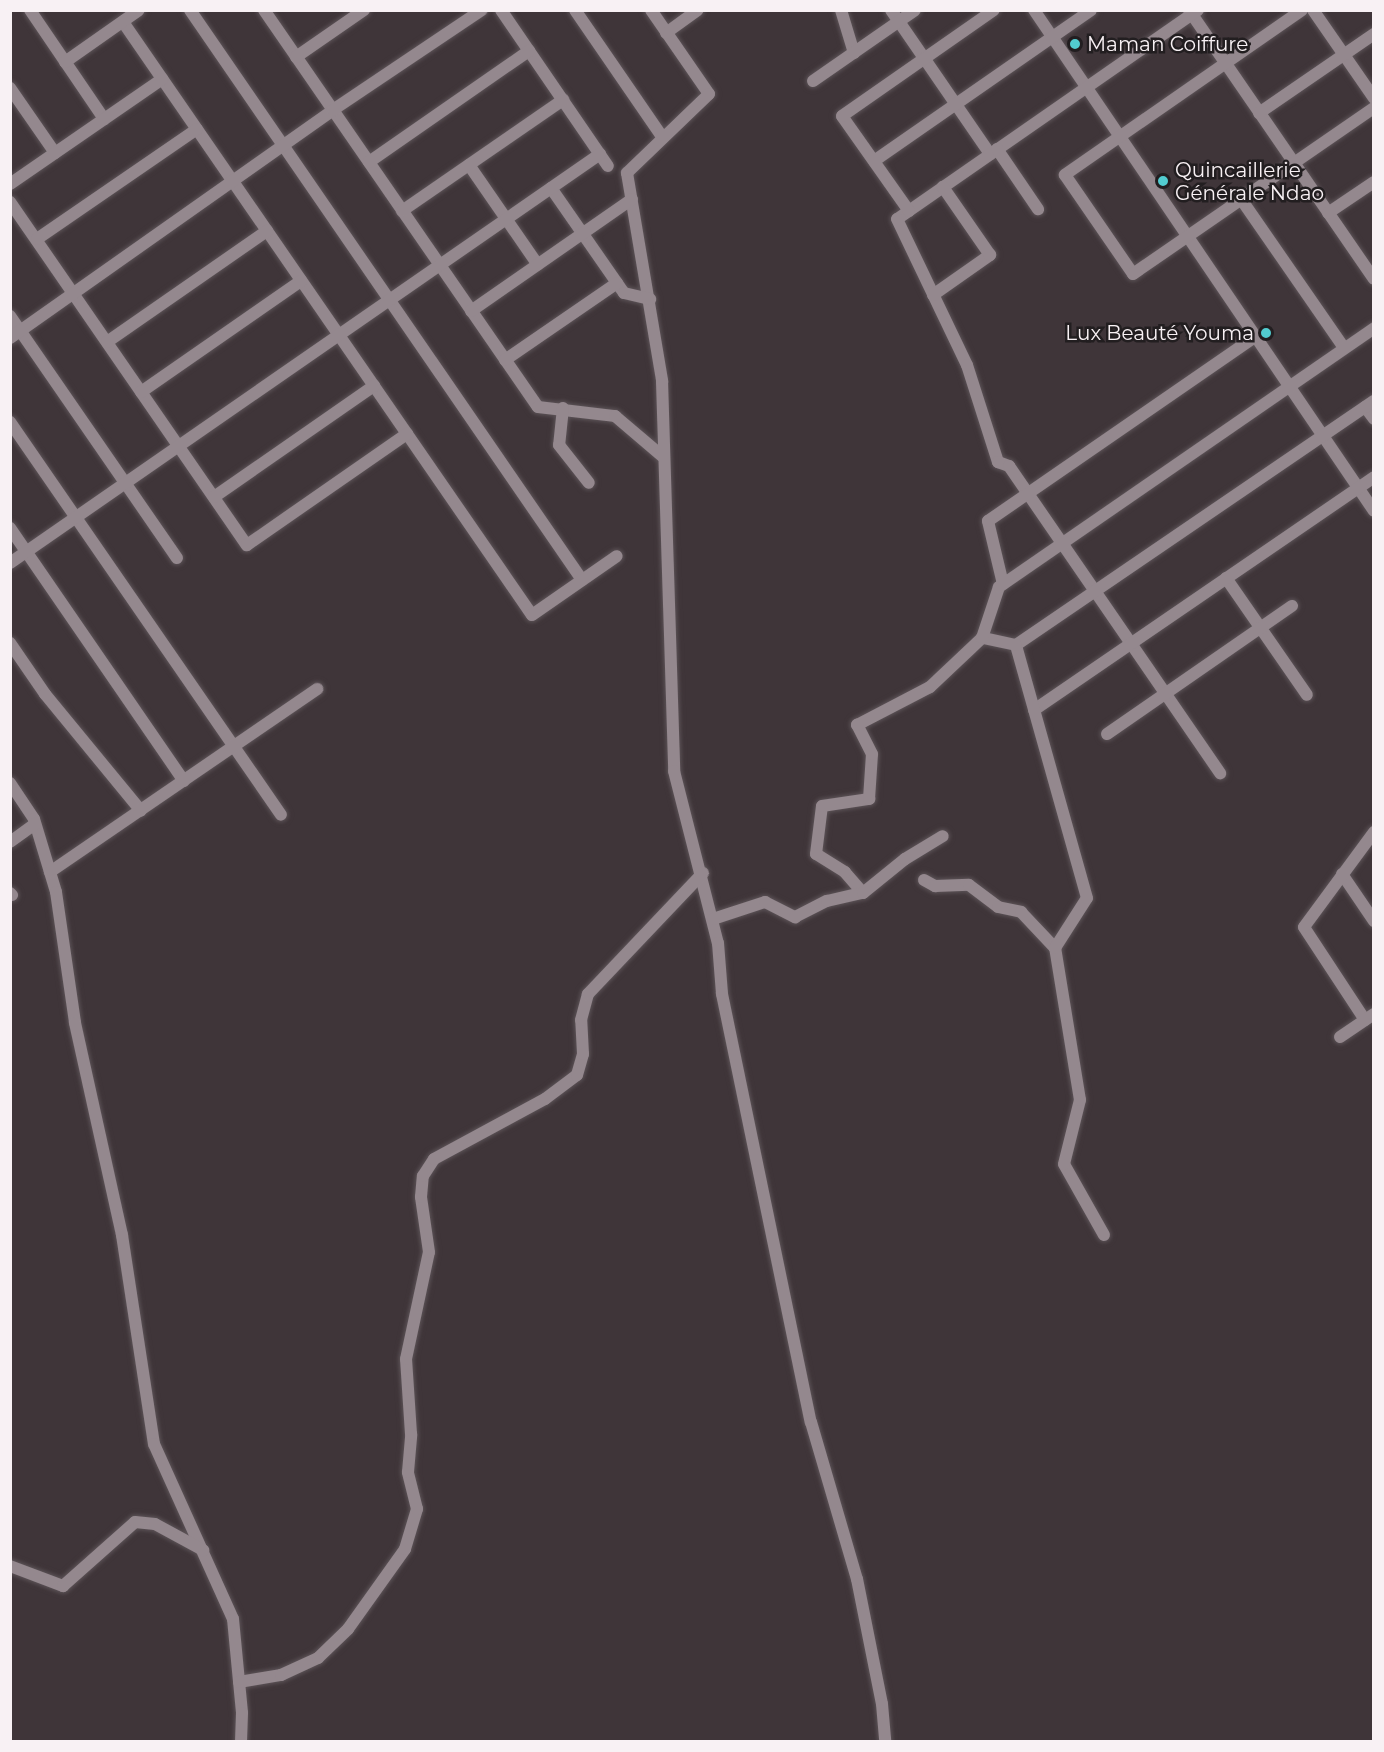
<!DOCTYPE html>
<html>
<head>
<meta charset="utf-8">
<style>
	body { margin:0 }
	#map { position:relative; width:1384px; height:1752px; overflow:hidden; background:#3f3539; font-family:Montserrat,sans-serif }
	div>[style] { position:absolute }
	[style*='--x'] { left:calc(var(--x)*1px); top:calc(var(--y)*1px); width:calc(var(--w)*1px); rotate:calc(var(--a)*1deg) }
	.roads { filter:drop-shadow(0 0 2px #5c5357) drop-shadow(0 0 2px #5c5357) }
	.minor>* { height:12px; margin:-6px; padding:0 6px; transform-origin:6px; border-radius:6px; background:#94888e }
	.dots>* { width:16px; height:16px; translate:-50% -50%; box-sizing:border-box; border:3px solid #221e20; border-radius:50% }
	span { translate:-50% -50%; white-space:nowrap; text-align:center; line-height:1.15; -webkit-text-stroke:5px #221e20; paint-order:stroke }
	.poi-label { font-size:20px; color:#f8f1f4 }
	.left { translate:0 -50%; text-align:left }
	.right { translate:-100% -50%; text-align:right }
	.frame { position:absolute; inset:0; border:12px solid #f8f1f4; pointer-events:none }
</style>
</head>
<body>
<div id="map">
	<div class="roads">
		<div class="minor">
			<div style="--x:30;--y:10;--w:132;--a:55.8"></div>
			<div style="--x:190;--y:10;--w:692;--a:55.48"></div>
			<div style="--x:264;--y:10;--w:482;--a:55.4"></div>
			<div style="--x:538;--y:407;--w:78;--a:6.7"></div>
			<div style="--x:615;--y:416;--w:62;--a:40.4"></div>
			<div style="--x:501;--y:10;--w:189;--a:55.6"></div>
			<div style="--x:575;--y:10;--w:155;--a:55.5"></div>
			<div style="--x:651;--y:10;--w:102;--a:55.4"></div>
			<div style="--x:709;--y:94;--w:114;--a:136.1"></div>
			<div style="--x:627;--y:173;--w:211;--a:80.4"></div>
			<div style="--x:662;--y:381;--w:390;--a:88.2"></div>
			<div style="--x:674;--y:771;--w:178;--a:75.7"></div>
			<div style="--x:718;--y:943;--w:51;--a:85.5"></div>
			<div style="--x:722;--y:994;--w:437;--a:78.3"></div>
			<div style="--x:811;--y:1422;--w:164;--a:73.7"></div>
			<div style="--x:857;--y:1579;--w:127;--a:78.7"></div>
			<div style="--x:882;--y:1704;--w:38;--a:85"></div>
			<div style="--x:841;--y:10;--w:45;--a:73.2"></div>
			<div style="--x:891;--y:10;--w:175;--a:55.5"></div>
			<div style="--x:1034;--y:10;--w:605;--a:55.84"></div>
			<div style="--x:1189;--y:10;--w:326;--a:55.5"></div>
			<div style="--x:1198;--y:10;--w:366;--a:145.2"></div>
			<div style="--x:897;--y:219;--w:162;--a:64.4"></div>
			<div style="--x:967;--y:365;--w:102;--a:72.3"></div>
			<div style="--x:998;--y:462;--w:12;--a:20"></div>
			<div style="--x:1009;--y:466;--w:373;--a:55.5"></div>
			<div style="--x:1302;--y:10;--w:289;--a:145.2"></div>
			<div style="--x:1065;--y:175;--w:120;--a:55.5"></div>
			<div style="--x:1133;--y:274;--w:293;--a:-34.6"></div>
			<div style="--x:1313;--y:10;--w:107;--a:55.3"></div>
			<div style="--x:123;--y:22;--w:720;--a:55.41"></div>
			<div style="--x:532;--y:615;--w:103;--a:-34.8"></div>
			<div style="--x:666;--y:33;--w:39;--a:-36"></div>
			<div style="--x:296;--y:57;--w:83;--a:-34.7"></div>
			<div style="--x:65;--y:62;--w:90;--a:-35.1"></div>
			<div style="--x:813;--y:81;--w:124;--a:-34.8"></div>
			<div style="--x:10;--y:88;--w:79;--a:55.3"></div>
			<div style="--x:1259;--y:113;--w:140;--a:-34.5"></div>
			<div style="--x:997;--y:149;--w:73;--a:55.7"></div>
			<div style="--x:874;--y:161;--w:264;--a:-34.8"></div>
			<div style="--x:369;--y:162;--w:195;--a:-34.8"></div>
			<div style="--x:469;--y:165;--w:121;--a:55.4"></div>
			<div style="--x:10;--y:184;--w:185;--a:-34.6"></div>
			<div style="--x:551;--y:188;--w:128;--a:55.2"></div>
			<div style="--x:624;--y:293;--w:27;--a:13"></div>
			<div style="--x:1241;--y:199;--w:181;--a:55.3"></div>
			<div style="--x:10;--y:202;--w:417;--a:55.4"></div>
			<div style="--x:247;--y:545;--w:195;--a:-34.8"></div>
			<div style="--x:402;--y:211;--w:196;--a:-34.6"></div>
			<div style="--x:909;--y:211;--w:116;--a:-125.2"></div>
			<div style="--x:842;--y:116;--w:185;--a:-34.9"></div>
			<div style="--x:1328;--y:213;--w:55;--a:-34"></div>
			<div style="--x:37;--y:239;--w:194;--a:-34.5"></div>
			<div style="--x:933;--y:295;--w:70;--a:-35.1"></div>
			<div style="--x:990;--y:255;--w:83;--a:-124.7"></div>
			<div style="--x:471;--y:311;--w:196;--a:-34.8"></div>
			<div style="--x:10;--y:316;--w:294;--a:55.4"></div>
			<div style="--x:10;--y:338;--w:395;--a:-35.2"></div>
			<div style="--x:333;--y:110;--w:179;--a:-33.9"></div>
			<div style="--x:107;--y:342;--w:195;--a:-34.8"></div>
			<div style="--x:505;--y:360;--w:136;--a:-34.5"></div>
			<div style="--x:141;--y:392;--w:195;--a:-34.8"></div>
			<div style="--x:1365;--y:407;--w:15;--a:53"></div>
			<div style="--x:563;--y:408;--w:37;--a:96"></div>
			<div style="--x:559;--y:445;--w:48;--a:51.7"></div>
			<div style="--x:10;--y:422;--w:477;--a:55.4"></div>
			<div style="--x:214;--y:497;--w:195;--a:-34.8"></div>
			<div style="--x:10;--y:528;--w:307;--a:55.5"></div>
			<div style="--x:10;--y:563;--w:718;--a:-34.73"></div>
			<div style="--x:1226;--y:578;--w:142;--a:55.3"></div>
			<div style="--x:1003;--y:584;--w:65;--a:-103.4"></div>
			<div style="--x:988;--y:521;--w:324;--a:-34.6"></div>
			<div style="--x:10;--y:643;--w:62;--a:55.5"></div>
			<div style="--x:45;--y:694;--w:151;--a:50.6"></div>
			<div style="--x:1016;--y:645;--w:433;--a:-34.3"></div>
			<div style="--x:1034;--y:710;--w:412;--a:-34.4"></div>
			<div style="--x:1107;--y:734;--w:225;--a:-34.7"></div>
			<div style="--x:10;--y:783;--w:43;--a:56.3"></div>
			<div style="--x:34;--y:819;--w:76;--a:73.2"></div>
			<div style="--x:56;--y:892;--w:132;--a:81.7"></div>
			<div style="--x:75;--y:1023;--w:217;--a:77.5"></div>
			<div style="--x:122;--y:1235;--w:211;--a:81.3"></div>
			<div style="--x:154;--y:1444;--w:192;--a:65.7"></div>
			<div style="--x:233;--y:1619;--w:94;--a:84.5"></div>
			<div style="--x:242;--y:1713;--w:29;--a:92"></div>
			<div style="--x:10;--y:842;--w:31;--a:-36"></div>
			<div style="--x:50;--y:872;--w:324;--a:-34.4"></div>
			<div style="--x:1342;--y:874;--w:57;--a:55.8"></div>
			<div style="--x:924;--y:880;--w:13;--a:29"></div>
			<div style="--x:935;--y:886;--w:34;--a:-2"></div>
			<div style="--x:969;--y:885;--w:36;--a:37"></div>
			<div style="--x:998;--y:907;--w:24;--a:12"></div>
			<div style="--x:1021;--y:912;--w:50;--a:46.6"></div>
			<div style="--x:10;--y:893;--w:3;--a:45"></div>
			<div style="--x:863;--y:893;--w:28;--a:-131"></div>
			<div style="--x:845;--y:872;--w:34;--a:-148"></div>
			<div style="--x:816;--y:854;--w:48;--a:-82.9"></div>
			<div style="--x:822;--y:806;--w:48;--a:-8.5"></div>
			<div style="--x:869;--y:799;--w:45;--a:-86.2"></div>
			<div style="--x:872;--y:754;--w:33;--a:-117"></div>
			<div style="--x:857;--y:725;--w:82;--a:-27.5"></div>
			<div style="--x:930;--y:687;--w:71;--a:-43.3"></div>
			<div style="--x:713;--y:919;--w:55;--a:-18.1"></div>
			<div style="--x:765;--y:902;--w:34;--a:27"></div>
			<div style="--x:795;--y:917;--w:36;--a:-27"></div>
			<div style="--x:827;--y:901;--w:37;--a:-13"></div>
			<div style="--x:863;--y:893;--w:54;--a:-39"></div>
			<div style="--x:905;--y:859;--w:44;--a:-31.2"></div>
			<div style="--x:1365;--y:1020;--w:111;--a:-123.3"></div>
			<div style="--x:1304;--y:927;--w:118;--a:-53.6"></div>
			<div style="--x:1340;--y:1037;--w:41;--a:-34.1"></div>
			<div style="--x:1104;--y:1235;--w:81;--a:-119.4"></div>
			<div style="--x:1064;--y:1164;--w:66;--a:-76"></div>
			<div style="--x:1080;--y:1100;--w:154;--a:-99.3"></div>
			<div style="--x:1055;--y:948;--w:59;--a:-57.4"></div>
			<div style="--x:1087;--y:898;--w:263;--a:-105.7"></div>
			<div style="--x:1016;--y:645;--w:35;--a:-168"></div>
			<div style="--x:982;--y:638;--w:54;--a:-71.6"></div>
			<div style="--x:999;--y:587;--w:456;--a:-34.6"></div>
			<div style="--x:10;--y:1566;--w:57;--a:20.7"></div>
			<div style="--x:63;--y:1586;--w:96;--a:-41.6"></div>
			<div style="--x:135;--y:1522;--w:20;--a:6"></div>
			<div style="--x:155;--y:1524;--w:55;--a:28.4"></div>
			<div style="--x:239;--y:1682;--w:43;--a:-9.5"></div>
			<div style="--x:281;--y:1675;--w:41;--a:-24.7"></div>
			<div style="--x:318;--y:1658;--w:42;--a:-44"></div>
			<div style="--x:348;--y:1629;--w:98;--a:-54.5"></div>
			<div style="--x:405;--y:1549;--w:42;--a:-73.3"></div>
			<div style="--x:417;--y:1509;--w:38;--a:-104"></div>
			<div style="--x:408;--y:1472;--w:38;--a:-85"></div>
			<div style="--x:411;--y:1434;--w:75;--a:-93.8"></div>
			<div style="--x:406;--y:1359;--w:109;--a:-77.9"></div>
			<div style="--x:429;--y:1252;--w:56;--a:-98.3"></div>
			<div style="--x:421;--y:1197;--w:21;--a:-85"></div>
			<div style="--x:423;--y:1176;--w:20;--a:-57"></div>
			<div style="--x:434;--y:1159;--w:126;--a:-28.4"></div>
			<div style="--x:545;--y:1099;--w:40;--a:-37"></div>
			<div style="--x:577;--y:1075;--w:22;--a:-74"></div>
			<div style="--x:583;--y:1054;--w:34;--a:-93"></div>
			<div style="--x:581;--y:1020;--w:27;--a:-75"></div>
			<div style="--x:588;--y:994;--w:167;--a:-46.5"></div>
		</div>
	</div>
	<div class="dots">
		<div style="left:1075px;top:44px;background:#52ccd0"></div>
		<div style="left:1163px;top:181px;background:#52ccd0"></div>
		<div style="left:1266px;top:333px;background:#52ccd0"></div>
	</div>
	<div class="poi-label">
		<span class="left" style="left:1087px;top:44px">Maman Coiffure</span>
		<span class="left" style="left:1175px;top:182px">Quincaillerie<br>Générale Ndao</span>
		<span class="right" style="left:1254px;top:333px">Lux Beauté Youma</span>
	</div>
	<div class="frame"></div>
</div>
</body>
</html>
